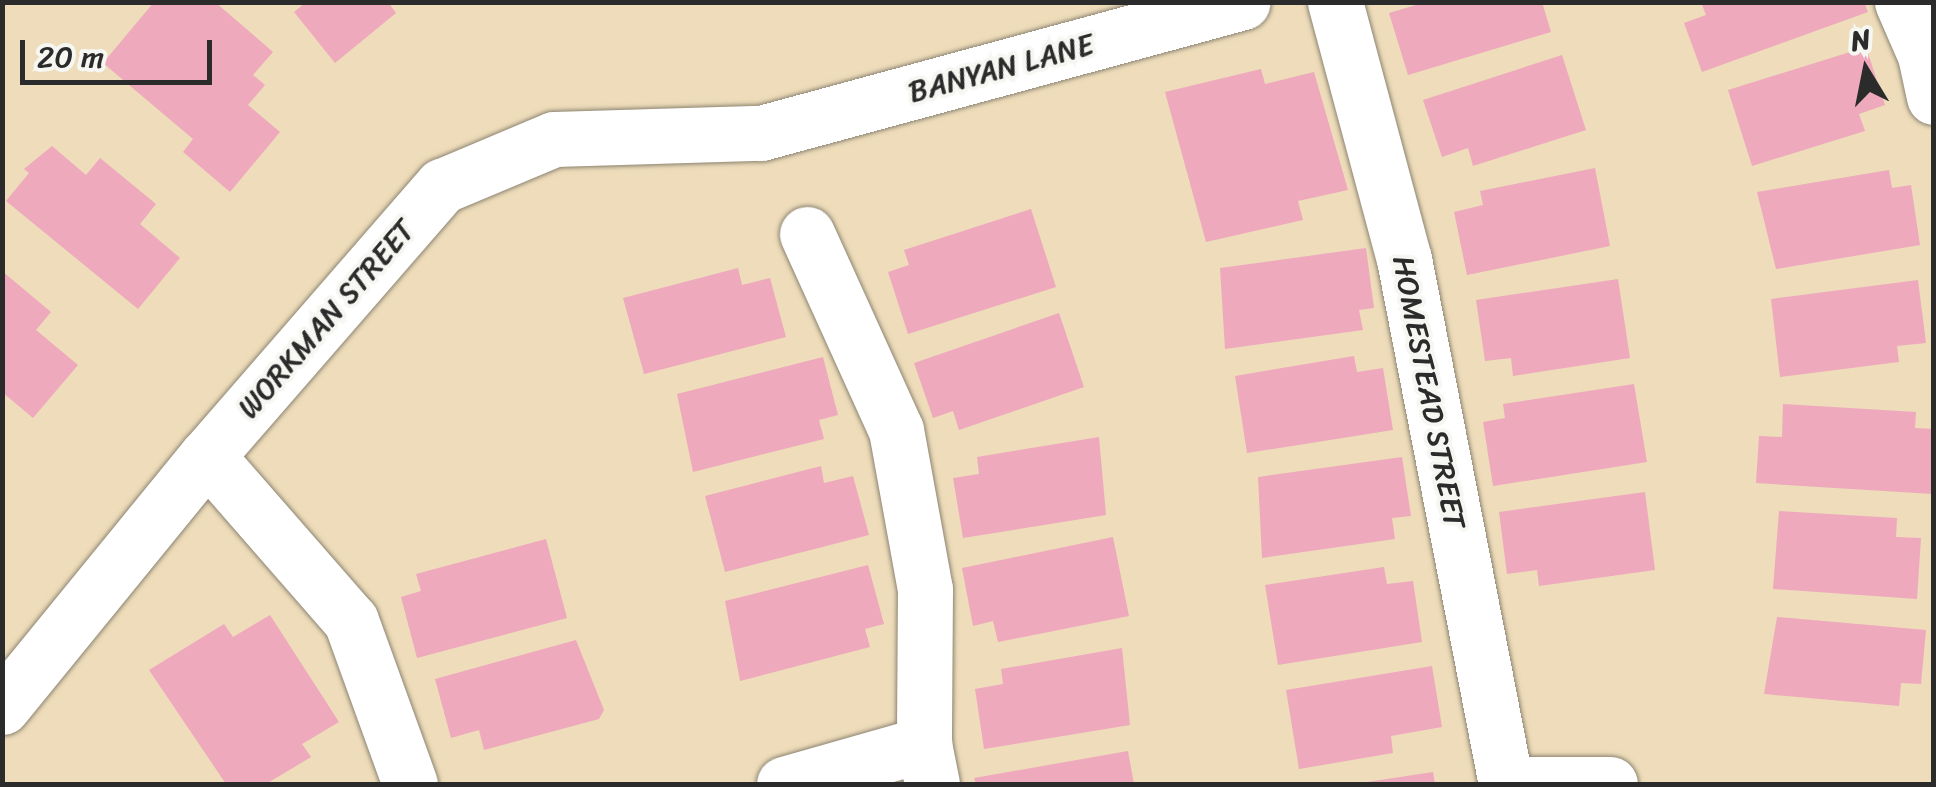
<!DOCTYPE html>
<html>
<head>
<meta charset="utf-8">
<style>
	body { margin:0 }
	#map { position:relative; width:1936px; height:787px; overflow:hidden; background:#eedcba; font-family:Sriracha,sans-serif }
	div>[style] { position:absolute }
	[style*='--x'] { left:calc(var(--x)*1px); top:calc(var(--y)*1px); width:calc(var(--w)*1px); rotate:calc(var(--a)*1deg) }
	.building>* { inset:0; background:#eea9bd }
	.roads { filter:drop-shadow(0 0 2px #8c8472) drop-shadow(0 0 2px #8c8472) }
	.minor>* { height:55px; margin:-27.5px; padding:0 27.5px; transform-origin:27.5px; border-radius:27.5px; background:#fff }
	span { translate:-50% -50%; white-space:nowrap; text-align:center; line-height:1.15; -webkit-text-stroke:8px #f6f6f2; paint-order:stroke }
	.street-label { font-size:30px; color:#2b2b2b }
	.frame { position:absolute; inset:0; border:5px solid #2b2b2b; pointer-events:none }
	.north { position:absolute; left:1816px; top:20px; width:100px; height:100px; -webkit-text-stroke:8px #f6f6f2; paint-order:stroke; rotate:350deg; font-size:28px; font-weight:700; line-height:40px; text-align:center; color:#2b2b2b }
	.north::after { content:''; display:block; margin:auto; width:35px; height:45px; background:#2b2b2b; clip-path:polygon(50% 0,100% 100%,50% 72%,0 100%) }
	.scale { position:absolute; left:20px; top:40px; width:192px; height:45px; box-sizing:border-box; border:5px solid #2b2b2b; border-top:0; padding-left:12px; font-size:30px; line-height:35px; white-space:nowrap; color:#2b2b2b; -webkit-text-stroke:8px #f6f6f2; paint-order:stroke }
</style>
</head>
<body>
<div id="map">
	<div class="building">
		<div style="clip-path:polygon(154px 2px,215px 2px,273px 52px,253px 75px,265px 85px,248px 105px,280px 132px,230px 192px,183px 152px,193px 139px,103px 63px)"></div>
		<div style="clip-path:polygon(306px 2px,388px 2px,396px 13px,335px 63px,294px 12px)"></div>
		<div style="clip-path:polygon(1426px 2px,1542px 2px,1551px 32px,1408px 75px,1389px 13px)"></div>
		<div style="clip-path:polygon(1701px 2px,1864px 2px,1868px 12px,1702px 72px,1684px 23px,1706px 15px)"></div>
		<div style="clip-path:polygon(1866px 47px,1885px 105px,1859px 114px,1865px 131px,1752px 166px,1728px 90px)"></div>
		<div style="clip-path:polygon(1562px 55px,1586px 130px,1473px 166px,1468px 148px,1442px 157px,1423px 100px)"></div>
		<div style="clip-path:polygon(1261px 69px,1265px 84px,1314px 72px,1348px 190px,1298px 201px,1303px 220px,1206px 242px,1165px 92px)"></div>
		<div style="clip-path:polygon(52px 146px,86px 175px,100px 158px,156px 204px,140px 224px,180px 258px,138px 309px,6px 201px,29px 173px,24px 169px)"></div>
		<div style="clip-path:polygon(1595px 168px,1610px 246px,1467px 275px,1454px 212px,1483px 205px,1480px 191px)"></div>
		<div style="clip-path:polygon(1889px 170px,1892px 188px,1911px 185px,1920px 245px,1776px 269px,1757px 192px)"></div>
		<div style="clip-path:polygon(1031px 209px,1056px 287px,908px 334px,888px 272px,909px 265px,904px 250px)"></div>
		<div style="clip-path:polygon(1366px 248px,1374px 308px,1359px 310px,1363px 330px,1225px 349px,1220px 268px)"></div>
		<div style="clip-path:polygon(738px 268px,742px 285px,770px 278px,786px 337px,644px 374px,623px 298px)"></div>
		<div style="clip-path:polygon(2px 271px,51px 312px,36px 330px,78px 365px,33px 418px,2px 392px)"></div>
		<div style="clip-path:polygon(1618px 279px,1630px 358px,1513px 376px,1511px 358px,1485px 361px,1476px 300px)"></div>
		<div style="clip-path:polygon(1918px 280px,1926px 343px,1897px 346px,1899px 362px,1780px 377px,1771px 299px)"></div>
		<div style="clip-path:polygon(1059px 313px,1084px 387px,959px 430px,953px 411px,933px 418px,914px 363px)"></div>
		<div style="clip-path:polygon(1354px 356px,1357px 372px,1383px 368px,1393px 430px,1247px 453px,1235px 376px)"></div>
		<div style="clip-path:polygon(823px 357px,838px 415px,819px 420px,824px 439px,693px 472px,677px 394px)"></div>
		<div style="clip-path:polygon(1634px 384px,1647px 462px,1493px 486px,1483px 422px,1505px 418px,1503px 404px)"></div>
		<div style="clip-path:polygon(1783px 404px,1916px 412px,1915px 428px,1934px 429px,1932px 494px,1756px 483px,1759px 436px,1782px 437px)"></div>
		<div style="clip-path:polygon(1099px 437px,1106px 515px,963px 538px,953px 478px,979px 474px,977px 457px)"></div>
		<div style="clip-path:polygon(1402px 457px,1411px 516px,1392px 518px,1395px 539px,1262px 558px,1258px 477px)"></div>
		<div style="clip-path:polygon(821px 466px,824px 483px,853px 476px,869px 535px,725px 572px,705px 496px)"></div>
		<div style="clip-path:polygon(1645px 492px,1655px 570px,1539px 586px,1537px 570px,1507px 574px,1499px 512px)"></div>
		<div style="clip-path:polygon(1779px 511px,1897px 518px,1896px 537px,1921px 538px,1917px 599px,1773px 589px)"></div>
		<div style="clip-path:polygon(1113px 537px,1129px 616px,998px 642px,993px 621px,973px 626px,962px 568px)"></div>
		<div style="clip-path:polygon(546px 539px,567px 618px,417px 658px,401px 597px,421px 591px,416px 574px)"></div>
		<div style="clip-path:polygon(868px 565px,884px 624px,865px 629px,870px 647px,740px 681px,725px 601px)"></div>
		<div style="clip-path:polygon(1384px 567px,1387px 584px,1413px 581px,1422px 642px,1278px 665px,1265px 585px)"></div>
		<div style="clip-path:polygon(270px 615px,339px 722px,302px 744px,311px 757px,266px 784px,226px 784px,149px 670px,224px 624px,233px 637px)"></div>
		<div style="clip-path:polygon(1777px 617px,1926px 630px,1921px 684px,1901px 683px,1899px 706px,1764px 694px)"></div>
		<div style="clip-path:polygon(576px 640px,604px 710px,599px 719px,484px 750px,479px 730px,451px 738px,435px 679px)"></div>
		<div style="clip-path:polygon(1122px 648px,1130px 725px,984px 749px,975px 689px,1003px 684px,1001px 669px)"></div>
		<div style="clip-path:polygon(1432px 666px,1442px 727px,1391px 736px,1393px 753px,1299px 769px,1286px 690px)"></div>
		<div style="clip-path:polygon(1128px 751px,1134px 784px,976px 784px,974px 778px)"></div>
		<div style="clip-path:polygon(1433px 772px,1435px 784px,1367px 784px,1367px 782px)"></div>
	</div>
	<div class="roads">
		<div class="minor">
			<div style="--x:1335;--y:2;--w:266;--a:75"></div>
			<div style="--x:1404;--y:259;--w:535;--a:79.01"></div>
			<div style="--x:1902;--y:2;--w:58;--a:66.5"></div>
			<div style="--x:1925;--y:55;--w:43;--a:77.9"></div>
			<div style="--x:807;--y:234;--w:215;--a:65.6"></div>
			<div style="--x:896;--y:430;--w:162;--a:79.7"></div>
			<div style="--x:925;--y:589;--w:155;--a:90.4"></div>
			<div style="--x:924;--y:744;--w:41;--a:78.7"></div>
			<div style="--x:207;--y:456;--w:219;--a:48.9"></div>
			<div style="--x:351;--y:621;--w:173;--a:70.1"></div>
			<div style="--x:2;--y:707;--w:324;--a:-50.8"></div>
			<div style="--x:207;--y:456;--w:358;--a:-49"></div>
			<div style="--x:442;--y:186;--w:121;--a:-22.8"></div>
			<div style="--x:554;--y:139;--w:207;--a:-1.7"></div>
			<div style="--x:761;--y:133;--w:499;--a:-15.2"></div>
			<div style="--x:784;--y:784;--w:146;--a:-15.9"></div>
			<div style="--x:1511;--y:784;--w:99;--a:0"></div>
		</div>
	</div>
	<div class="street-label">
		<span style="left:1001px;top:68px;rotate:-15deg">BANYAN LANE</span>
		<span style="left:326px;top:319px;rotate:-49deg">WORKMAN STREET</span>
		<span style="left:1429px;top:392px;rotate:79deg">HOMESTEAD STREET</span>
	</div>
	<div class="frame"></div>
	<div class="north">N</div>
	<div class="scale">20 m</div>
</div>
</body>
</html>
